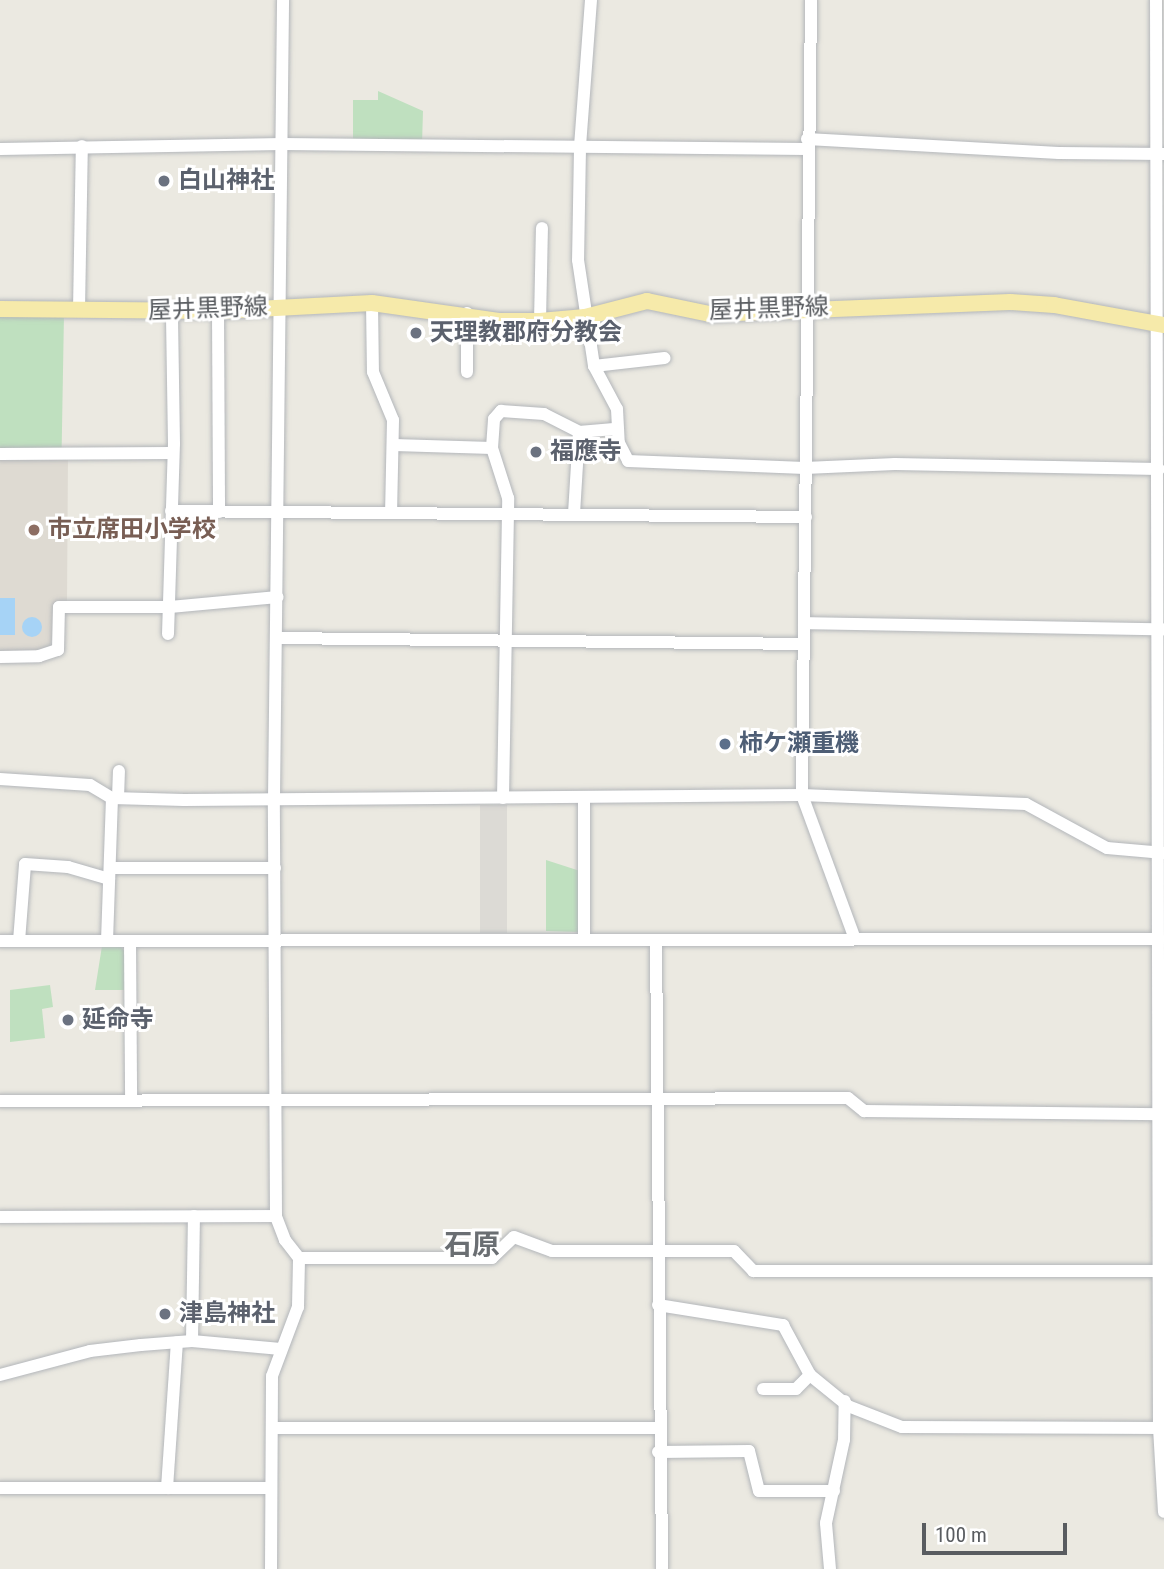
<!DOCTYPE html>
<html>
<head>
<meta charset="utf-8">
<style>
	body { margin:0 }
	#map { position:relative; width:1164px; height:1569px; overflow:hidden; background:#ebe9e1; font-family:"Roboto Condensed","Noto Sans JP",sans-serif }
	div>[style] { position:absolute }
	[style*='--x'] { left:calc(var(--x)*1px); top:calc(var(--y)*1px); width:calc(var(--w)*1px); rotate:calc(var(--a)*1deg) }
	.industrial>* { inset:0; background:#dcdad5; transform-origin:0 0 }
	.education>* { inset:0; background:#dedad2 }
	.green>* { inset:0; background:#bfe0bf; transform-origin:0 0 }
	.water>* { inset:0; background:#a6d3f6; transform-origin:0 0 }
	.round { border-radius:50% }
	.roads { filter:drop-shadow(0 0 2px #b3b6ba) drop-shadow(0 0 2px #b3b6ba) }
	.minor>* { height:12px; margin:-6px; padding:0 6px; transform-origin:6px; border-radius:6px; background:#fff }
	.major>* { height:16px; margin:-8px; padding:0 8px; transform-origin:8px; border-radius:8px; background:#f6eaaa }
	.dots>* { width:19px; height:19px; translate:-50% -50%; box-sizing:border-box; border:4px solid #fff; border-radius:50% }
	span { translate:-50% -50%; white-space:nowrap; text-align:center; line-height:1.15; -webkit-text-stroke:6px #fff; paint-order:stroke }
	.worship-label { font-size:24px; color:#5b616d; font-weight:700 }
	.left { translate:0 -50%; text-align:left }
	.street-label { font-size:24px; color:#595c60 }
	.education-label { font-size:24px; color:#785e54; font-weight:700 }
	.service-label { font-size:24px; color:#4e5e75; font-weight:700 }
	.quarter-label { font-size:28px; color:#6a6e72; font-weight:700 }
	.scale { position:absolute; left:922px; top:1523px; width:145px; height:32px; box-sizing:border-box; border:4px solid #595c60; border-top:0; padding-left:9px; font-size:21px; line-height:24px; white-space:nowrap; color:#595c60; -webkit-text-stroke:5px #fff; paint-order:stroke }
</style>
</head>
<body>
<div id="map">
	<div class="industrial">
		<div style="left:480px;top:805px;width:27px;height:128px"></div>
	</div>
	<div class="education">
		<div style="clip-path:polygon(68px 457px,67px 603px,55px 602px,54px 634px,48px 650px,0 653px,0 458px)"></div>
	</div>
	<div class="green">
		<div style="clip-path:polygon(378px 91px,423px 111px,422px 144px,353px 140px,353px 100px,378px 100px)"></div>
		<div style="left:0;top:313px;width:64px;height:135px;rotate:1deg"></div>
		<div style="clip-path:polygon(546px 860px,580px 871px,580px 932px,546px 931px)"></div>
		<div style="clip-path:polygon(102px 946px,121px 947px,126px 953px,126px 990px,95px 990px)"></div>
		<div style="clip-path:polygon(50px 985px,53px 1007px,42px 1009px,45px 1038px,10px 1042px,10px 990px)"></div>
	</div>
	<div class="water">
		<div style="left:0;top:598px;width:15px;height:37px"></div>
		<div class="round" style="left:22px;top:617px;width:20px;height:20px"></div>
	</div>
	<div class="roads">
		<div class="minor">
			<div style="--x:591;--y:0;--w:148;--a:94.3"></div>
			<div style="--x:580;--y:148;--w:112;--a:91"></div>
			<div style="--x:578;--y:260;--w:107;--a:81.4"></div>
			<div style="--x:594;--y:366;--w:49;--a:61.9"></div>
			<div style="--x:617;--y:409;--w:34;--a:87"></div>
			<div style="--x:619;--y:443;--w:20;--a:63"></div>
			<div style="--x:628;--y:461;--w:177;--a:2.3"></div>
			<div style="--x:805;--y:468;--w:90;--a:-2.5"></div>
			<div style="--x:895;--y:464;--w:264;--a:1.1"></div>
			<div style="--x:811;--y:0;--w:795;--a:90.65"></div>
			<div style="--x:802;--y:795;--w:153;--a:69.8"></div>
			<div style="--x:1156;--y:0;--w:1428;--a:89.88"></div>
			<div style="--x:1159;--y:1428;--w:84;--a:86.6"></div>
			<div style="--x:807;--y:139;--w:252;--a:3.2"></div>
			<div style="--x:1059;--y:153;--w:105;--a:0.5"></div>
			<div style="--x:0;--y:149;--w:282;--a:-1"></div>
			<div style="--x:282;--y:144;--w:525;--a:0.55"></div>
			<div style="--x:372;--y:303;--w:69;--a:89.2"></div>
			<div style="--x:373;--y:372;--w:52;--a:67.4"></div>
			<div style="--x:393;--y:420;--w:92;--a:91.2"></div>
			<div style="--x:79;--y:310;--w:164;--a:-89"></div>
			<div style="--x:218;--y:311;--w:201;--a:89.7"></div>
			<div style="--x:467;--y:313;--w:59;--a:90"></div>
			<div style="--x:540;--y:321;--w:93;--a:-88.8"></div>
			<div style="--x:594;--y:366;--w:71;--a:-6.4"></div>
			<div style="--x:579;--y:432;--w:38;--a:-5"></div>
			<div style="--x:394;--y:445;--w:98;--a:1.8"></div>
			<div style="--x:0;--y:454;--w:172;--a:-0.3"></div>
			<div style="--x:171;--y:511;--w:635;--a:0.54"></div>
			<div style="--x:804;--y:623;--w:360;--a:1"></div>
			<div style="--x:168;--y:634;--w:190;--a:-88.2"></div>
			<div style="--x:174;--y:444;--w:132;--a:-90.9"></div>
			<div style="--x:277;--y:638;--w:527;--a:0.65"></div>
			<div style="--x:0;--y:657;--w:39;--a:-1"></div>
			<div style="--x:39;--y:656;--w:20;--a:-18"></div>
			<div style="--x:58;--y:650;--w:43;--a:-88.7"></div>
			<div style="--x:59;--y:607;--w:111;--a:0"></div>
			<div style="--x:170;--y:607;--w:108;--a:-5.3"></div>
			<div style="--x:0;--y:779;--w:90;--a:3.8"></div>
			<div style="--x:90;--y:785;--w:26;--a:31"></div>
			<div style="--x:112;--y:798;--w:72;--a:1.6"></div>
			<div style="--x:184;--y:800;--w:618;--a:-0.46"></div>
			<div style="--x:802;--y:795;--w:224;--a:2.3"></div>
			<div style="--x:1026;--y:804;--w:92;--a:28.5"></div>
			<div style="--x:1107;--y:848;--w:57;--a:5"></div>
			<div style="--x:118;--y:798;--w:27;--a:-88"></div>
			<div style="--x:503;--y:798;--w:300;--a:-89"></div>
			<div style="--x:508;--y:498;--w:52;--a:-107.7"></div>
			<div style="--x:492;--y:448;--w:29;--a:-86"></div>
			<div style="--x:494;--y:419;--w:11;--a:-49"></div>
			<div style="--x:501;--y:411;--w:43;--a:4"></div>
			<div style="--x:544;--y:414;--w:39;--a:27"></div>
			<div style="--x:579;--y:432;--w:82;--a:93.5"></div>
			<div style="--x:584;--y:799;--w:140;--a:90"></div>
			<div style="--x:110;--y:868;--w:165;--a:0"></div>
			<div style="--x:656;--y:940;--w:629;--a:89.45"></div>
			<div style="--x:0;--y:941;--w:1159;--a:-0.1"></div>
			<div style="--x:19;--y:941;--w:77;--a:-85.5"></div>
			<div style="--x:25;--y:864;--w:43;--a:4"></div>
			<div style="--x:68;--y:867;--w:43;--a:16.3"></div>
			<div style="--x:107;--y:941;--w:143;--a:-88"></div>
			<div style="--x:130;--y:941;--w:159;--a:89.6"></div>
			<div style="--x:0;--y:1101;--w:848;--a:-0.2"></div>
			<div style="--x:848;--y:1098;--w:21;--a:39"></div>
			<div style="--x:864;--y:1111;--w:300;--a:0.6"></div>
			<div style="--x:0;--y:1217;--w:276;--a:-0.2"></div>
			<div style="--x:299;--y:1258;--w:193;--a:0"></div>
			<div style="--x:492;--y:1258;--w:30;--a:-44"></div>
			<div style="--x:514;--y:1237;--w:40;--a:20.2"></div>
			<div style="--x:552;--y:1251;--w:182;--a:0"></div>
			<div style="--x:734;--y:1251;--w:28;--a:46"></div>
			<div style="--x:753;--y:1271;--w:411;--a:0"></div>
			<div style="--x:658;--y:1305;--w:127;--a:9.1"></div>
			<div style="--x:783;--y:1325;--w:57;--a:61.6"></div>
			<div style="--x:810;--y:1375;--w:49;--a:39.2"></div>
			<div style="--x:848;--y:1406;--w:58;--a:21.3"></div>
			<div style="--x:902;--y:1427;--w:262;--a:0.2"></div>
			<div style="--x:192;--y:1341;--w:125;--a:-89.1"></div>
			<div style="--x:0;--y:1375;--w:93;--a:-14.9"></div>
			<div style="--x:90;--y:1351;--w:51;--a:-6.7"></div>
			<div style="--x:141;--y:1345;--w:51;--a:-4.5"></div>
			<div style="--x:192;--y:1341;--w:89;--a:5.1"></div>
			<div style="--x:763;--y:1389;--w:33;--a:0"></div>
			<div style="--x:796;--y:1389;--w:20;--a:-45"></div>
			<div style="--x:272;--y:1428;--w:386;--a:0"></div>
			<div style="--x:658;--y:1452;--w:91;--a:-0.6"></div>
			<div style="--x:749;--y:1451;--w:41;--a:76"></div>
			<div style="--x:759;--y:1491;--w:75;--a:0"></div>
			<div style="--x:0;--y:1488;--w:271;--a:0"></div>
			<div style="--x:167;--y:1488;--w:146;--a:-86.1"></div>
			<div style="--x:271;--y:1569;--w:193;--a:-89.7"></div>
			<div style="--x:272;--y:1376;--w:74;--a:-69.4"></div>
			<div style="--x:298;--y:1307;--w:49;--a:-88.8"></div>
			<div style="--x:299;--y:1258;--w:23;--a:-128"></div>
			<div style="--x:285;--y:1240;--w:26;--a:-111"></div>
			<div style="--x:276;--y:1216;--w:418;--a:-90.3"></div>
			<div style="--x:274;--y:798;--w:798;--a:-89.35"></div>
			<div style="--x:830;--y:1569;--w:46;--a:-95"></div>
			<div style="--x:826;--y:1523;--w:85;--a:-77.8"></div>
			<div style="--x:844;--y:1440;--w:39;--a:-89"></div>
		</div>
		<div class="major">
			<div style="--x:0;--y:309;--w:218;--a:0.5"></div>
			<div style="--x:218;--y:311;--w:154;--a:-3"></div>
			<div style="--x:372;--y:303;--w:128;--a:8.1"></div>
			<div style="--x:499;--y:321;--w:41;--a:0"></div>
			<div style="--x:540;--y:321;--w:45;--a:-5.1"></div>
			<div style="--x:585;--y:317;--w:64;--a:-14.5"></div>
			<div style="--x:647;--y:301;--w:64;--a:11.7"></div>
			<div style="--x:710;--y:314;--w:300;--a:-2.3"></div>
			<div style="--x:1010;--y:302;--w:44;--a:3.9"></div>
			<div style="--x:1054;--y:305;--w:112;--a:10.3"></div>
		</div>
	</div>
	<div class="dots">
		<div style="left:164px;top:181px;background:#6b7280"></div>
		<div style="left:416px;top:333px;background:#6b7280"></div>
		<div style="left:536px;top:452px;background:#6b7280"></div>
		<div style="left:34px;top:530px;background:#8d6e63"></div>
		<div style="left:725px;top:744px;background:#5c6f8a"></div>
		<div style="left:68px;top:1020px;background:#6b7280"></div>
		<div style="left:165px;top:1314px;background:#6b7280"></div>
	</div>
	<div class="worship-label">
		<span class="left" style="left:178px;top:181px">白山神社</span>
		<span class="left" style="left:430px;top:333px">天理教郡府分教会</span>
		<span class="left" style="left:550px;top:452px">福應寺</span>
		<span class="left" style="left:82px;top:1020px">延命寺</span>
		<span class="left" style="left:179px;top:1314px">津島神社</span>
	</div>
	<div class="street-label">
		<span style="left:208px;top:309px;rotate:-2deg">屋井黒野線</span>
		<span style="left:769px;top:309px;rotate:-2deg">屋井黒野線</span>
	</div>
	<div class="education-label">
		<span class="left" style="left:48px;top:530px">市立席田小学校</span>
	</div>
	<div class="service-label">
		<span class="left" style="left:739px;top:744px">柿ケ瀬重機</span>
	</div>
	<div class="quarter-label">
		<span style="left:472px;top:1245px">石原</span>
	</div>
	<div class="scale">100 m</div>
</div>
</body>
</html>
